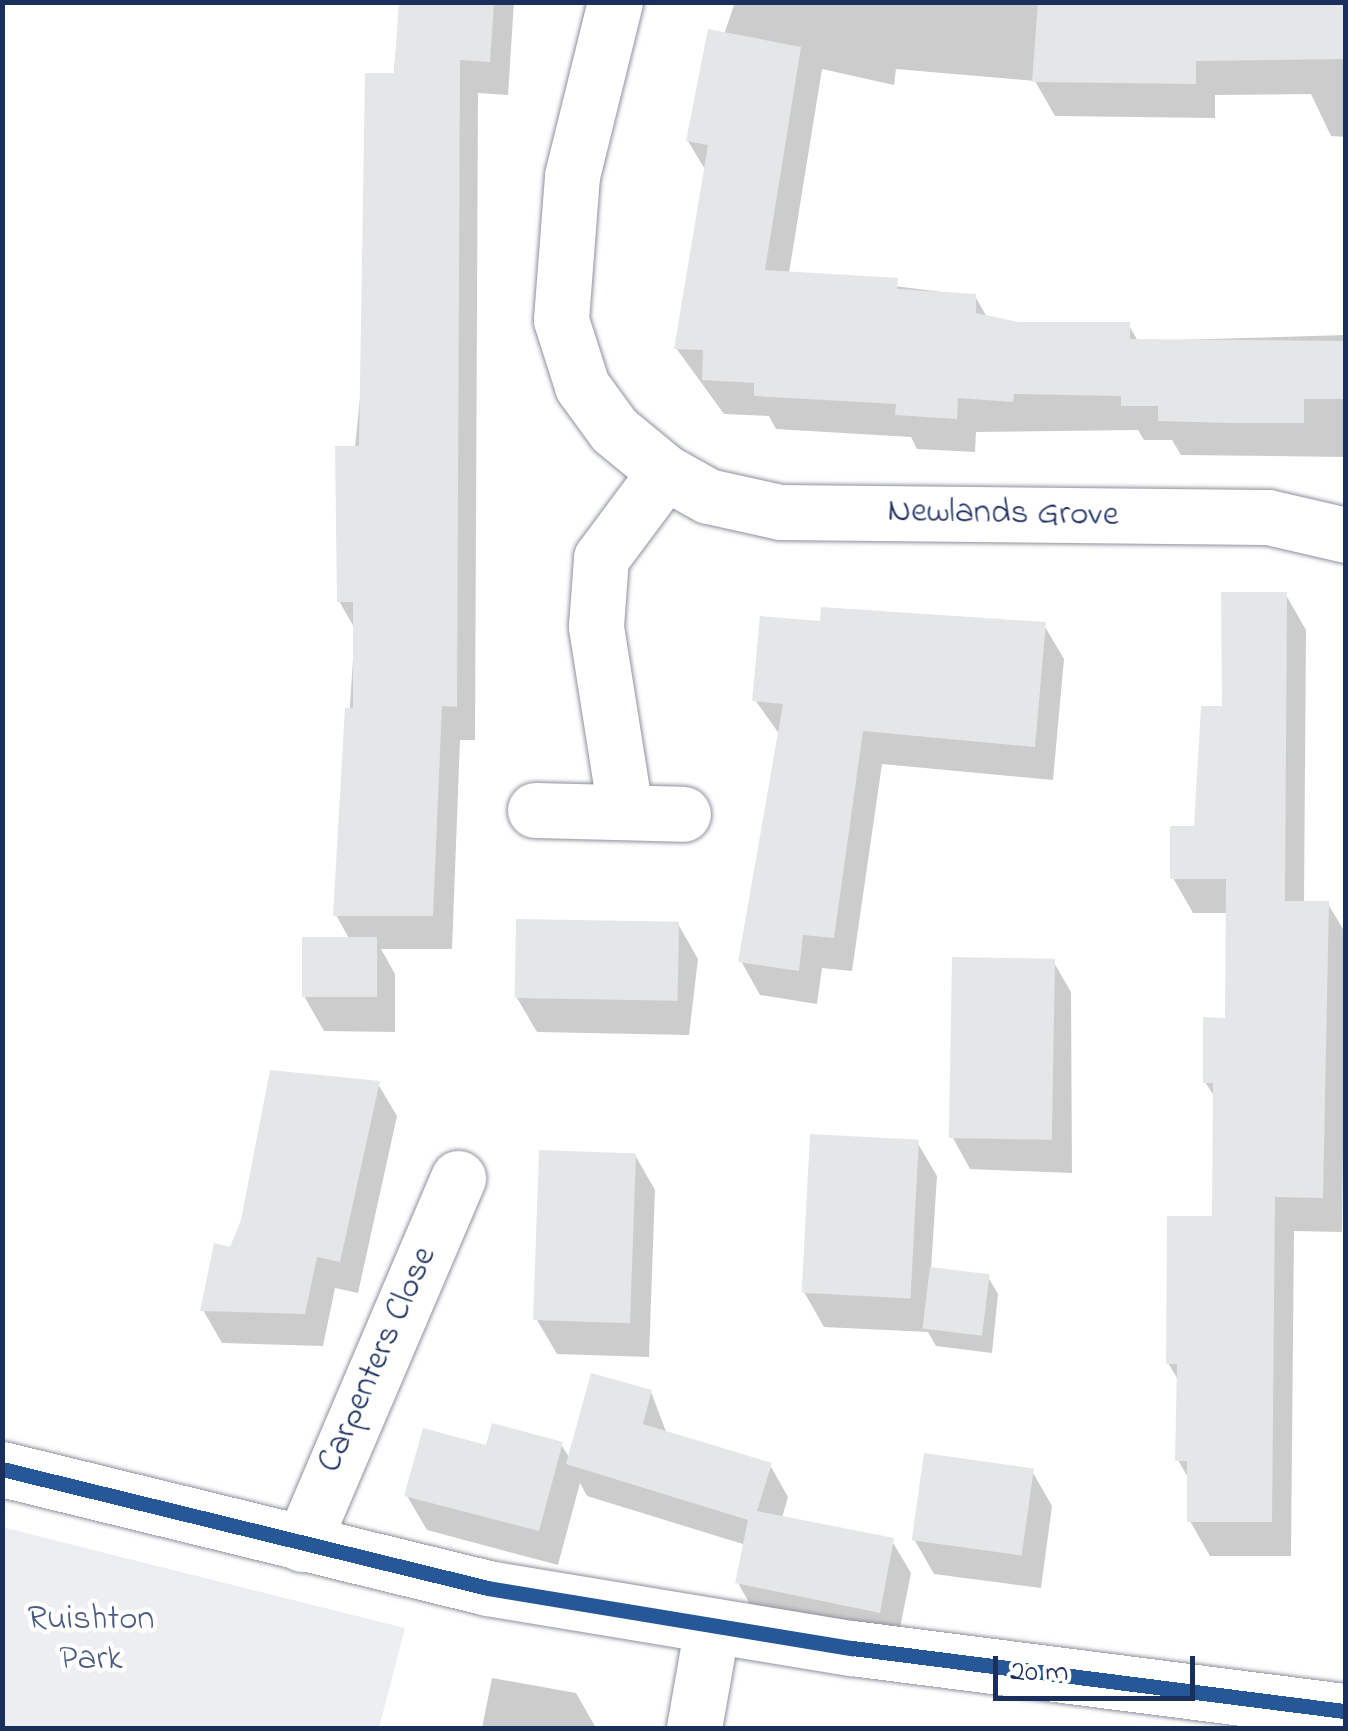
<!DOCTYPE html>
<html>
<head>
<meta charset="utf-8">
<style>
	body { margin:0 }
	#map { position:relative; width:1348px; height:1731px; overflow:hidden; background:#fff; font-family:"Indie Flower",sans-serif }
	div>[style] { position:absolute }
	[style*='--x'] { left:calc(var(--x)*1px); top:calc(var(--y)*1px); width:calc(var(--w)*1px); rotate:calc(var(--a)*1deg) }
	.green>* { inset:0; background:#edeef2 }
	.shadow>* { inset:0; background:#0003 }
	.building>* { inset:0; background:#e5e6e8; transform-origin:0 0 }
	.roads { filter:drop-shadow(0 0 2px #8e929a) drop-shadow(0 0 2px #8e929a) }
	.minor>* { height:55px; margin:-27.5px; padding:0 27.5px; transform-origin:27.5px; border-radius:27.5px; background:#fff }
	.bus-1>* { height:15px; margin:-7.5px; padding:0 7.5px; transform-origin:7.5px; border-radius:7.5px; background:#265797 }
	span { translate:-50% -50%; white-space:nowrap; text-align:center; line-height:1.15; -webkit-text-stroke:9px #fff; paint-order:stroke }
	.street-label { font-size:35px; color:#1b2f5e }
	.park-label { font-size:35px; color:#4c5c80 }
	.frame { position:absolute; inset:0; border:5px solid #1b2f5e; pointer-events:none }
	.scale { position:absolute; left:993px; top:1656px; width:202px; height:45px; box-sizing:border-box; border:5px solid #1b2f5e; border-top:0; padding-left:12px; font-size:30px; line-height:35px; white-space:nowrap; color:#1b2f5e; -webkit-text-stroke:8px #fff; paint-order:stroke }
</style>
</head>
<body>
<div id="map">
	<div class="green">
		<div style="clip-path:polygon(2px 1527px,405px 1628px,379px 1728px,3px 1728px)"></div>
	</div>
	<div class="shadow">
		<div style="clip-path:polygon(401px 2px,514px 2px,508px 95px,478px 93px,475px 740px,460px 740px,452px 949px,381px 949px,395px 974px,395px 1032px,324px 1031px,304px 996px,350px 940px,336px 915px,355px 629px,339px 601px)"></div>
		<div style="clip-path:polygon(735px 2px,1346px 2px,1346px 137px,1331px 136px,1311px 94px,1215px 95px,1215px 118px,1055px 116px,1035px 81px,896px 69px,894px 85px,822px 69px,789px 273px,975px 296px,988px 319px,1018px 325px,1128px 324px,1138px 341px,1346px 335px,1346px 457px,1181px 455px,1172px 440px,1144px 440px,1138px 430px,976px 432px,975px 452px,917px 449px,911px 437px,776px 429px,769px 416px,724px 414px,676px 348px,706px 171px,688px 141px)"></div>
		<div style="clip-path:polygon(1286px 595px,1306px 630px,1304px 904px,1328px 904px,1346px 934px,1342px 1232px,1294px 1231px,1291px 1556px,1210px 1556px,1190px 1521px,1190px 1481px,1178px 1460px,1179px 1381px,1168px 1363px,1214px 1219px,1216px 1099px,1205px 1082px,1227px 1020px,1229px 913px,1193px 913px,1173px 878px,1196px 828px,1224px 708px)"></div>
		<div style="clip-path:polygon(822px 624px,1044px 625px,1064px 659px,1053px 780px,882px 764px,852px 971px,822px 968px,817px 1004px,760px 995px,741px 961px,780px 735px,755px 700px)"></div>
		<div style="clip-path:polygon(678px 924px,698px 959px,689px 1035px,537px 1032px,517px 998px)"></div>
		<div style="clip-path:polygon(1053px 961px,1071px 992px,1072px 1173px,970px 1169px,953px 1138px)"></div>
		<div style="clip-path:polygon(378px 1084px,397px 1116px,358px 1293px,335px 1288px,323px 1346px,222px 1343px,203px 1310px)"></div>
		<div style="clip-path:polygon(917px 1142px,937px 1176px,931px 1270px,988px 1277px,998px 1294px,992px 1353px,936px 1346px,928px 1332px,824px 1327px,804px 1292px)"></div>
		<div style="clip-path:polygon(635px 1155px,655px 1190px,649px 1357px,557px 1354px,537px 1320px)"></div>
		<div style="clip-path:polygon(651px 1392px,667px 1434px,770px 1465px,788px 1497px,782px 1518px,892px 1541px,911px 1573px,897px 1643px,756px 1615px,738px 1583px,746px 1545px,587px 1496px,580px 1483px,558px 1565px,427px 1530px,407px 1496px,488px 1448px,561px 1444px,570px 1459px)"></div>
		<div style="clip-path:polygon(1032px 1471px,1052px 1506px,1041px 1588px,934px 1574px,914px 1539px)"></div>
		<div style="clip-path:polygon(492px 1678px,576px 1693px,596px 1728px,482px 1728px)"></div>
	</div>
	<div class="building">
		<div style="clip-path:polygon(399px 2px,494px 2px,490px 62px,460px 60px,457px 707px,442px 706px,433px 916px,333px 916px,345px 708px,353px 708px,353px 602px,337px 602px,335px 446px,359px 446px,365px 73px,394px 73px)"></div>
		<div style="clip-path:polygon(1038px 2px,1346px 2px,1346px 59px,1196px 61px,1196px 84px,1032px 82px)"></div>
		<div style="clip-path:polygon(708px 29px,801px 47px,765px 270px,898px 278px,897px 289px,976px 294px,976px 313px,1018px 322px,1130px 322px,1130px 339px,1346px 341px,1346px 399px,1304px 399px,1304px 423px,1232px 423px,1158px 421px,1158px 406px,1121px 406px,1121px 396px,1014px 394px,1013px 402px,958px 398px,957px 419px,895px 415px,896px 404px,754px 396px,754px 383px,702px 380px,703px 350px,674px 349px,708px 145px,686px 141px)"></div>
		<div style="clip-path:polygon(1221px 592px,1287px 592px,1285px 901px,1329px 901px,1323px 1198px,1275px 1197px,1272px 1522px,1187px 1522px,1187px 1461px,1175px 1461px,1177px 1364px,1166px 1364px,1167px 1216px,1212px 1216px,1213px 1083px,1203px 1083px,1203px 1017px,1225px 1018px,1226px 879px,1170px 879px,1170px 826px,1194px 826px,1201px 706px,1222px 706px)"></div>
		<div style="clip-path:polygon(821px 607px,1046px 622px,1035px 747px,863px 731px,834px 938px,803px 935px,799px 971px,738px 962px,783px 704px,752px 701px,760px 616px,820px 621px)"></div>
		<div style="left:516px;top:919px;width:163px;height:79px;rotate:1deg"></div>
		<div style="left:302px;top:937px;width:75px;height:60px"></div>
		<div style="left:952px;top:957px;width:103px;height:181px;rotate:1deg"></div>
		<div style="clip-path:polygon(270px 1070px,380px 1081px,340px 1262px,317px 1257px,305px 1314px,200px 1311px,214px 1243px,230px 1247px,241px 1220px)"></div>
		<div style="left:810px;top:1134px;width:109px;height:159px;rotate:3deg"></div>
		<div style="left:539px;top:1150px;width:97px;height:170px;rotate:2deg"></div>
		<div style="left:930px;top:1267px;width:60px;height:62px;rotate:7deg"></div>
		<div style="clip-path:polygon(591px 1373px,652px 1390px,643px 1424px,772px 1463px,757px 1511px,894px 1538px,880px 1613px,735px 1583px,748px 1520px,566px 1464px)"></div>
		<div style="clip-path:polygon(492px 1423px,563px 1442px,539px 1531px,404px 1496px,423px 1428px,486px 1445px)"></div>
		<div style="left:924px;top:1453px;width:111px;height:88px;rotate:8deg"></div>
	</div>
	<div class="roads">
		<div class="minor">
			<div style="--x:615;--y:2;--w:179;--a:103.9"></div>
			<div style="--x:572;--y:176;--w:144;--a:94.4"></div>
			<div style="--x:561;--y:320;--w:69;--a:72.3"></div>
			<div style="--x:582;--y:386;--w:54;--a:54"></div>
			<div style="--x:614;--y:430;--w:66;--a:39.5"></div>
			<div style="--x:665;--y:472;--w:49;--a:29.2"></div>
			<div style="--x:708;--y:496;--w:74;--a:12.5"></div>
			<div style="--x:780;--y:512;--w:488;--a:0.6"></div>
			<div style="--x:1268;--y:517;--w:80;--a:13"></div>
			<div style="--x:535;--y:810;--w:148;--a:1.5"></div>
			<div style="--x:625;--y:810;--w:186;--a:-99"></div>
			<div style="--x:596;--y:626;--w:68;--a:-85.8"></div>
			<div style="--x:601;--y:558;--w:107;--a:-53.3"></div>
			<div style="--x:2;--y:1469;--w:500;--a:13.76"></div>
			<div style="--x:488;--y:1588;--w:369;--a:9.4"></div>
			<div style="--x:852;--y:1648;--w:498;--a:7.3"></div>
			<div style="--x:302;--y:1544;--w:398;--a:-66.9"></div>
			<div style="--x:694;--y:1728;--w:104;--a:-80"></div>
		</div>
	</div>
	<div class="bus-1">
		<div style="--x:2;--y:1469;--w:500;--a:13.76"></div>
		<div style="--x:488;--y:1588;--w:369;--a:9.4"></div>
		<div style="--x:852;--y:1648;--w:498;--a:7.3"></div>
	</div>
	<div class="street-label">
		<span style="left:1003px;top:514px;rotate:1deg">Newlands Grove</span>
		<span style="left:378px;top:1360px;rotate:-66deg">Carpenters Close</span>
	</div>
	<div class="park-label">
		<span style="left:91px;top:1640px">Ruishton<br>Park</span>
	</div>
	<div class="frame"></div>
	<div class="scale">20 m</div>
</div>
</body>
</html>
